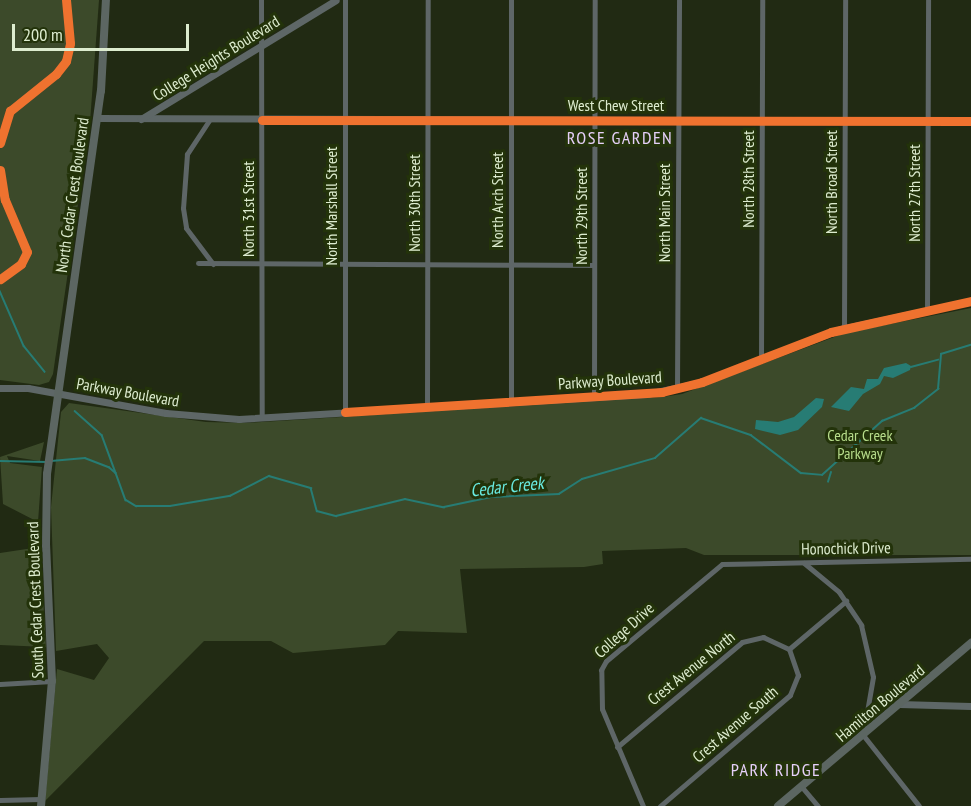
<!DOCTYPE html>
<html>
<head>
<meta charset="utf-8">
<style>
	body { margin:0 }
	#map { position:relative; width:971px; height:806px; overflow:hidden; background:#212a13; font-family:"PT Sans Narrow",sans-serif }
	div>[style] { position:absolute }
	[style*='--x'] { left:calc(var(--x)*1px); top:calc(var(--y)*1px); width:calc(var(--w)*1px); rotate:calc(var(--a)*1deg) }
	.green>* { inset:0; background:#3c4a2a }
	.water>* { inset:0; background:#277c74 }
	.stream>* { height:1.5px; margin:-0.75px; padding:0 0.75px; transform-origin:0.75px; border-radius:0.75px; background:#277c74 }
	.street>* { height:5px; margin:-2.5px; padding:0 2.5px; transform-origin:2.5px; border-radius:2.5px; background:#5e6667 }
	.secondary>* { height:7px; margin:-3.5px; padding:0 3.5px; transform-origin:3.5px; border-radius:3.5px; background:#5e6767 }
	.primary>* { height:8px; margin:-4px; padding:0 4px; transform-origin:4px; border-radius:4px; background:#5c6662 }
	.cycleway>* { height:9px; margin:-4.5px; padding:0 4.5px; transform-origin:4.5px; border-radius:4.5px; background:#ef722f }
	span { translate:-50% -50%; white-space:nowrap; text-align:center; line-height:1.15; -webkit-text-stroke:6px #23330a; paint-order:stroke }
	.street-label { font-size:16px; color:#ddeccf }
	.park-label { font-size:16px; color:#b7dc8b }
	.neighbourhood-label { font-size:18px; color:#e6d0f9; letter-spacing:1.5px }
	.water-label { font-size:18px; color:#69eae0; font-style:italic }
	.scale { position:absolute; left:12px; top:24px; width:177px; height:27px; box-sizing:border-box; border:3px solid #ddeccf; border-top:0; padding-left:8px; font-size:18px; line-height:21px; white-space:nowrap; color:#ddeccf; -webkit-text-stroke:4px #23330a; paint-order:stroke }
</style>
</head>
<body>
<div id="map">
	<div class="green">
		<div style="clip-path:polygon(0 0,99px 0,90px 122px,53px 374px,49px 382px,39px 385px,0 380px)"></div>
		<div style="clip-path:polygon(971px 308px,971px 555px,704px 555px,686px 548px,602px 551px,603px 564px,584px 567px,460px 569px,467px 633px,398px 631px,385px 645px,293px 653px,271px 641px,204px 641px,45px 801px,57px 669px,94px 680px,109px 658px,97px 644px,56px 651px,51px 507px,61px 412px,69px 403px,206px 422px,246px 423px,662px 397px,682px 394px,845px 333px)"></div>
		<div style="clip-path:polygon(44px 442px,40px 461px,7px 456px,10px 463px,42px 467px,38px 522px,3px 504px,0 457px)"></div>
		<div style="clip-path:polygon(40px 547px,46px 647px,0 645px,0 553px)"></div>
	</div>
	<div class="water">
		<div style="clip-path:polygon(906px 363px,911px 366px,910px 370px,893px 378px,884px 376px,880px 384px,863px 394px,849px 411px,831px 407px,851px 387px,864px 389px,867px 379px,878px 379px,884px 368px)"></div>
		<div style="clip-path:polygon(816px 398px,824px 399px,822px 407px,798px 430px,780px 435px,755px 429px,756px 420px,778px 422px,794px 417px)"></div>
	</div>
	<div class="stream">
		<div style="--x:0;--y:291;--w:60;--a:66.4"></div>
		<div style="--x:24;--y:346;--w:33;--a:51"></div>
		<div style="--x:911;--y:367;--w:28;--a:-15"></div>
		<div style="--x:75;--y:411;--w:36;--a:42"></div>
		<div style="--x:102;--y:435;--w:40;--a:69.8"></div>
		<div style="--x:0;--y:461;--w:47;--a:1.2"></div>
		<div style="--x:51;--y:461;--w:34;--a:-5"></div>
		<div style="--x:85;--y:458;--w:26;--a:21"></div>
		<div style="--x:109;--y:467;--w:9;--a:41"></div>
		<div style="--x:116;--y:473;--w:29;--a:70"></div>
		<div style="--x:126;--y:500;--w:12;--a:31"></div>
		<div style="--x:136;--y:506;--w:34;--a:0"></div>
		<div style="--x:170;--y:506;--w:61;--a:-9.5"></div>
		<div style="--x:230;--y:496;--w:44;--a:-27.1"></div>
		<div style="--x:269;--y:476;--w:44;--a:15.9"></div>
		<div style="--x:311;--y:488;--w:24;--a:75"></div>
		<div style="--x:317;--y:511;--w:20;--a:15"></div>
		<div style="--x:336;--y:516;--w:71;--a:-13.8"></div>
		<div style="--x:405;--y:499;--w:40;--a:12"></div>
		<div style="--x:444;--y:507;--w:48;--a:-12"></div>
		<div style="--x:491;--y:497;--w:68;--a:-2.5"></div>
		<div style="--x:559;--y:494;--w:27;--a:-33"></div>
		<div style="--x:582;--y:479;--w:76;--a:-16"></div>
		<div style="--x:655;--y:458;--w:61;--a:-41"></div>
		<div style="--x:701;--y:418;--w:53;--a:18.8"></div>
		<div style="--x:751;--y:435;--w:63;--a:37.2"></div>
		<div style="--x:801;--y:473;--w:21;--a:5"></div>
		<div style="--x:822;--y:475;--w:81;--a:-42"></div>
		<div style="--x:882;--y:421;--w:35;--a:-22"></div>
		<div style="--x:914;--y:408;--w:31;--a:-38"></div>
		<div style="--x:938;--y:389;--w:35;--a:-85"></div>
		<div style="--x:941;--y:354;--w:31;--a:-17"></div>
		<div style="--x:828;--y:482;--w:10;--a:-73"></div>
	</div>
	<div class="street">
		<div style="--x:261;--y:0;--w:418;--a:89.9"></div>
		<div style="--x:210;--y:119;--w:42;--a:123.3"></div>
		<div style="--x:187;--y:154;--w:54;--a:94.2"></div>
		<div style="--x:183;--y:208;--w:20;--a:81"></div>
		<div style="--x:186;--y:228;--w:45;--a:53.1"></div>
		<div style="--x:198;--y:263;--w:396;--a:0.3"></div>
		<div style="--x:927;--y:312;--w:312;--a:-89.8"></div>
		<div style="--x:844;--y:329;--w:329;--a:-89.8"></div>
		<div style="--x:761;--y:359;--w:359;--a:-89.8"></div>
		<div style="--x:677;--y:389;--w:389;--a:-89.7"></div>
		<div style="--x:594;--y:396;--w:396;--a:-89.9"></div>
		<div style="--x:511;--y:400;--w:400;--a:-90"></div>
		<div style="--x:427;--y:406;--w:406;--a:-89.9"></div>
		<div style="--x:345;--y:412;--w:412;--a:-90"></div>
		<div style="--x:804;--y:563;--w:45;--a:39.6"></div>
		<div style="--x:839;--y:592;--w:40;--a:56"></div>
		<div style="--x:861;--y:625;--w:53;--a:77"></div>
		<div style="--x:873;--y:677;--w:59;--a:99.8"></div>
		<div style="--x:863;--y:735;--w:90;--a:51.7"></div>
		<div style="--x:789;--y:649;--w:75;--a:-40.1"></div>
		<div style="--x:0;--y:684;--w:52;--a:-3.3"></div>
		<div style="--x:617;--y:747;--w:163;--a:-40"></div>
		<div style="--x:742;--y:642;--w:22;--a:-13"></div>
		<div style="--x:763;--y:637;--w:29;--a:25"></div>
		<div style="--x:789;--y:649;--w:28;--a:71"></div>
		<div style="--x:798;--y:675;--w:22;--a:112"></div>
		<div style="--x:790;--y:695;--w:171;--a:139.5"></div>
		<div style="--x:801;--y:786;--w:26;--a:50"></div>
		<div style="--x:0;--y:800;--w:41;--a:-1.4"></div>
		<div style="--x:643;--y:806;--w:105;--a:-112.9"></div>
		<div style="--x:602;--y:709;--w:39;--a:-91"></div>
		<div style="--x:601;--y:670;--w:10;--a:-61"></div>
		<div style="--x:606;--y:661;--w:151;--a:-39.9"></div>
		<div style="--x:722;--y:564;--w:249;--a:-1.2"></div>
	</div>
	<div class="secondary">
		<div style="--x:97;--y:118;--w:874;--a:0.2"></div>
		<div style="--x:141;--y:119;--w:228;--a:-31.4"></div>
		<div style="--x:0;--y:388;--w:28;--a:0"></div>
		<div style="--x:28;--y:388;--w:140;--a:10.3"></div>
		<div style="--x:166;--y:413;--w:73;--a:4.7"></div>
		<div style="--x:239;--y:419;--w:409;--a:-3.5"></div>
		<div style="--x:647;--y:394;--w:56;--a:-12.3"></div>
		<div style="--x:702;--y:382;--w:149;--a:-20.9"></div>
		<div style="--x:841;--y:329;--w:133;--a:-12.2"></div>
		<div style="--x:899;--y:704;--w:72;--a:1.6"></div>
	</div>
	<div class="primary">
		<div style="--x:41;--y:806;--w:125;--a:-85"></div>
		<div style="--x:52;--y:681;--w:136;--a:-92.5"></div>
		<div style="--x:46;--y:545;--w:71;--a:-89.2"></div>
		<div style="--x:47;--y:474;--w:387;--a:-82"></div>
		<div style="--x:101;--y:91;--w:91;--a:-86.9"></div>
		<div style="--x:778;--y:806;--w:253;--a:-40.2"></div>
	</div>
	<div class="cycleway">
		<div style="--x:262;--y:120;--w:709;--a:0.08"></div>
		<div style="--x:0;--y:143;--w:34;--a:-73"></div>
		<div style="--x:10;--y:111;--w:59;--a:-38.8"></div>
		<div style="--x:56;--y:74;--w:16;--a:-52"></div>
		<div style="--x:66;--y:61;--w:18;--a:-77"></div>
		<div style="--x:70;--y:43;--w:43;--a:-95.3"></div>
		<div style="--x:0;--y:170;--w:30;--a:81"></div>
		<div style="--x:5;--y:200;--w:56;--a:67.1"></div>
		<div style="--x:27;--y:252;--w:13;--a:117"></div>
		<div style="--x:21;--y:264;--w:26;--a:144"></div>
		<div style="--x:345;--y:412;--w:318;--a:-3.6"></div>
		<div style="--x:662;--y:392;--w:41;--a:-14"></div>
		<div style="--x:702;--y:382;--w:138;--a:-21.2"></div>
		<div style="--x:831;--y:332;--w:143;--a:-12.5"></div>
	</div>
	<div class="street-label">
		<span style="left:216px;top:58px;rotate:-32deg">College Heights Boulevard</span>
		<span style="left:616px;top:105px">West Chew Street</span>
		<span style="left:748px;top:179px;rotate:-90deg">North 28th Street</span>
		<span style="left:831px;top:182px;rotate:-90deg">North Broad Street</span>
		<span style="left:914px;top:193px;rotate:-90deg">North 27th Street</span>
		<span style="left:72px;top:195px;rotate:-82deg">North Cedar Crest Boulevard</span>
		<span style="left:497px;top:200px;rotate:-90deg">North Arch Street</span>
		<span style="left:414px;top:203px;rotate:-90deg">North 30th Street</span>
		<span style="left:331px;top:206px;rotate:-90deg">North Marshall Street</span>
		<span style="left:248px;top:209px;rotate:-90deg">North 31st Street</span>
		<span style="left:664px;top:213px;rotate:-90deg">North Main Street</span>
		<span style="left:581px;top:216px;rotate:-90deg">North 29th Street</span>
		<span style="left:610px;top:380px;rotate:-4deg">Parkway Boulevard</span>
		<span style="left:128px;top:392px;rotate:10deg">Parkway Boulevard</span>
		<span style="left:846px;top:548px;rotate:-1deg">Honochick Drive</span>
		<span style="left:35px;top:600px;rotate:-92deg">South Cedar Crest Boulevard</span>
		<span style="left:624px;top:630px;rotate:-42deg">College Drive</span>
		<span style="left:691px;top:668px;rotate:-39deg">Crest Avenue North</span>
		<span style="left:880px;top:703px;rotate:-40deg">Hamilton Boulevard</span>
		<span style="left:735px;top:724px;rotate:-41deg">Crest Avenue South</span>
	</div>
	<div class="park-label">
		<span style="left:860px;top:444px">Cedar Creek<br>Parkway</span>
	</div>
	<div class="neighbourhood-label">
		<span style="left:620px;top:138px">ROSE GARDEN</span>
		<span style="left:776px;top:770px">PARK RIDGE</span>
	</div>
	<div class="water-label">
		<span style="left:507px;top:487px;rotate:-6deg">Cedar Creek</span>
	</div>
	<div class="scale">200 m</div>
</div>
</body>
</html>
